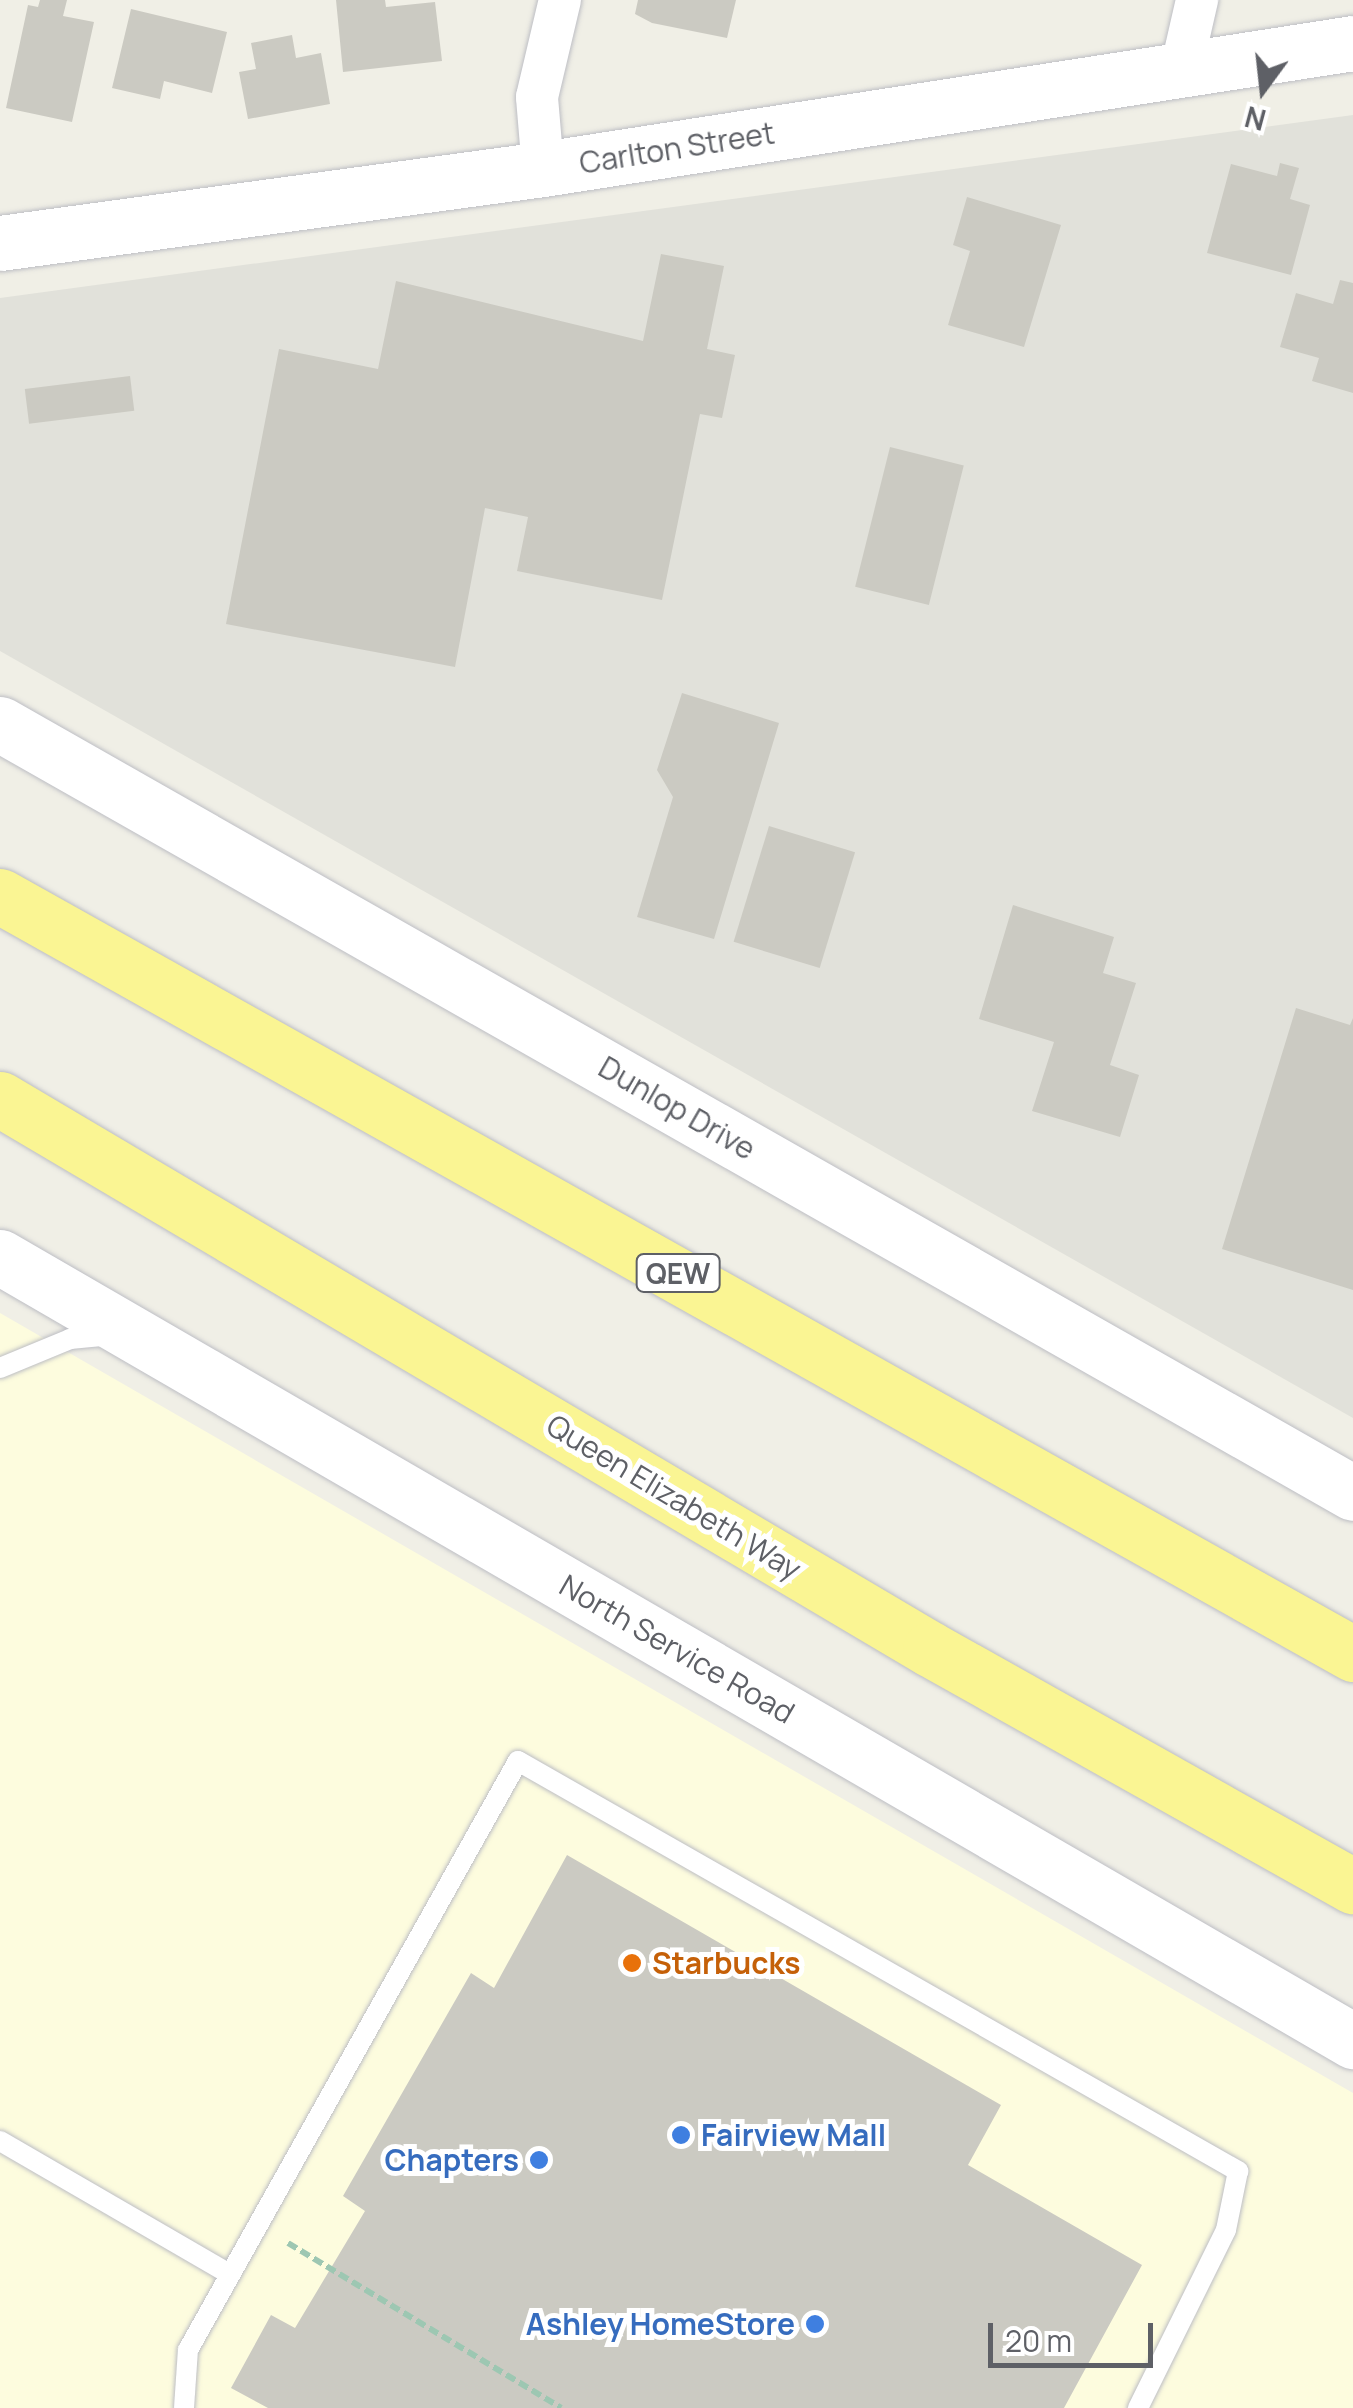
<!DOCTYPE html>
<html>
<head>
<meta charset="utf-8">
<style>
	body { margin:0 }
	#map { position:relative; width:1353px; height:2408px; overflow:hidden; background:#f0efe6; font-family:Manrope,sans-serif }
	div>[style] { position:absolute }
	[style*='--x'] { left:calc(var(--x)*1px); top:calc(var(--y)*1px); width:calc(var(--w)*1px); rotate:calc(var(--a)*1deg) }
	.commercial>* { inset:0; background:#fdfcde }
	.industrial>* { inset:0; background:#e1e1da }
	.building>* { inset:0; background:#cbcac2; transform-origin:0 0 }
	.path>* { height:6px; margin-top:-3px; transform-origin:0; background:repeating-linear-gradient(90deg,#9dc7b2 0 10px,transparent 0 15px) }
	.roads { filter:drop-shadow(0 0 2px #bdbec4) drop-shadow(0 0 2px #bdbec4) }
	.lane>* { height:20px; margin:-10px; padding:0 10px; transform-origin:10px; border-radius:10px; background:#fff }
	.street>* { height:42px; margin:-21px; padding:0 21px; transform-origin:21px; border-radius:21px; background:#fff }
	.secondary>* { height:55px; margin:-27.5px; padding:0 27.5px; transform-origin:27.5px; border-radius:27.5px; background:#fff }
	.highway>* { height:55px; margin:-27.5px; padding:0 27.5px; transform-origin:27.5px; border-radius:27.5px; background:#faf593 }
	.dots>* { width:28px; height:28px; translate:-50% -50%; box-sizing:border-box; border:5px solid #fff; border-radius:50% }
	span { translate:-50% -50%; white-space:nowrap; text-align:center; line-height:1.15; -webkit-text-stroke:10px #fff; paint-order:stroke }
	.shield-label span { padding:2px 8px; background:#fff; border:2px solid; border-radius:8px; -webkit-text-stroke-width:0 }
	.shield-label { font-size:28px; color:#5e6066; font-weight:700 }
	.street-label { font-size:30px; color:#5e6066 }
	.food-label { font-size:30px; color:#c56008; font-weight:700 }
	.left { translate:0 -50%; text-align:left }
	.shop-label { font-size:30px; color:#366cbe; font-weight:700 }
	.right { translate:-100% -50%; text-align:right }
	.north { position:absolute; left:1213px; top:40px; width:100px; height:100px; -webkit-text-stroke:8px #fff; paint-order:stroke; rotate:195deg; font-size:28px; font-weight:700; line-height:40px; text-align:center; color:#5e6066 }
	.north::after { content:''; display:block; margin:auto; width:35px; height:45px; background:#5e6066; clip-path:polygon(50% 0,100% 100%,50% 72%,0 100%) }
	.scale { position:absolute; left:988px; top:2323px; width:165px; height:45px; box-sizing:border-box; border:5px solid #5e6066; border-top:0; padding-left:12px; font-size:30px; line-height:35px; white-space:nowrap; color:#5e6066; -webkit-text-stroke:8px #fff; paint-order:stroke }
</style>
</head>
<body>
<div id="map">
	<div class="commercial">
		<div style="clip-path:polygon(0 1313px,1353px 2093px,1353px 2408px,0 2408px)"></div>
	</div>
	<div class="industrial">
		<div style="clip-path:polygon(1353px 115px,1353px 1418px,0 651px,0 298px)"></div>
	</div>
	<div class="building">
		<div style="clip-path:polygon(40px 0,67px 0,63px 16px,94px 22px,72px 122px,6px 108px,28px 5px,38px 7px)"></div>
		<div style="clip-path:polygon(336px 0,385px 0,386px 7px,435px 2px,442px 61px,343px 72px)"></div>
		<div style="clip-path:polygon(638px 0,736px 0,727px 38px,652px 23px,635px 14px)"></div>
		<div style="clip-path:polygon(131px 9px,227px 32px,212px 93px,164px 81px,160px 99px,112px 88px)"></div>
		<div style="clip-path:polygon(292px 35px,296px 58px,321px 53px,330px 104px,248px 119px,239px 72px,256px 69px,251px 43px)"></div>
		<div style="clip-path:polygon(1280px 163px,1299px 168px,1290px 199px,1310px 205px,1291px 275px,1207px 253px,1231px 164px,1277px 176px)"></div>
		<div style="clip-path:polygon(967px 197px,1061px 225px,1024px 347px,948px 325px,970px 251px,953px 245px)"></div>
		<div style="clip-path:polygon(661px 254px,724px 266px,707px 349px,735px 355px,722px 418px,700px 414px,662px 600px,517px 571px,528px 517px,485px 508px,455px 667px,226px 624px,279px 349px,378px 369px,396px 281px,643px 341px)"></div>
		<div style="clip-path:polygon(1340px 280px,1353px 283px,1353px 393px,1312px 381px,1319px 358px,1280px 347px,1296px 293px,1333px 304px)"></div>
		<div style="left:130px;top:376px;width:35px;height:106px;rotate:83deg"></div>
		<div style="left:890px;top:447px;width:76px;height:144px;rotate:14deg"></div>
		<div style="clip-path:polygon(682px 693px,779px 723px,714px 939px,637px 917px,673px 797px,657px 770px)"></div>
		<div style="left:769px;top:826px;width:90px;height:121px;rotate:17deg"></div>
		<div style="clip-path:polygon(1013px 905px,1114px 937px,1103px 973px,1136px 983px,1110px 1065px,1139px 1075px,1120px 1137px,1032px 1111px,1054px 1042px,979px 1019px)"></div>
		<div style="clip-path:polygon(1296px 1008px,1350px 1025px,1353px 1018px,1353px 1290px,1222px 1249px)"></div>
		<div style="clip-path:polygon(567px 1855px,1001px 2105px,968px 2165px,1142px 2265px,1064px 2408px,268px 2408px,231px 2388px,271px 2315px,295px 2328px,365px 2211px,343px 2196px,471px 1973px,494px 1988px)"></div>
	</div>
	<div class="path">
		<div style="--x:288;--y:2243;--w:319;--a:31.1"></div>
	</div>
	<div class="roads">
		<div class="lane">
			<div style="--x:0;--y:1368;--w:76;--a:-22.5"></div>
			<div style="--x:70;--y:1339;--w:42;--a:-5.4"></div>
			<div style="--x:0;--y:2141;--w:263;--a:30.1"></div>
			<div style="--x:184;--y:2408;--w:58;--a:-86.1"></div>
			<div style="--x:188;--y:2350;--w:675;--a:-60.74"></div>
			<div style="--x:518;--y:1761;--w:829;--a:29.66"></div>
			<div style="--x:1238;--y:2171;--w:60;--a:101.5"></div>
			<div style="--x:1226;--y:2230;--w:199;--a:116.3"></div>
		</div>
		<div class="street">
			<div style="--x:1181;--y:70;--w:72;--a:-77.1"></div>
			<div style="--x:543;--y:169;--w:72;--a:-94.8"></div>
			<div style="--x:537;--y:97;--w:100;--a:-76.7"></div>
		</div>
		<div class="secondary">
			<div style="--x:0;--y:243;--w:548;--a:-7.76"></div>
			<div style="--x:543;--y:169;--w:820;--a:-8.84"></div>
			<div style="--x:0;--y:724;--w:1556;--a:29.61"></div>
			<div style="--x:0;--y:1257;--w:1564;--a:30.09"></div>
		</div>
		<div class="highway">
			<div style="--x:0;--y:896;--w:1551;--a:29.26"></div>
			<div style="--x:0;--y:1099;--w:1080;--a:30.6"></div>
			<div style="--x:930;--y:1649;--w:485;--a:29.3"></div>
		</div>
	</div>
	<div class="dots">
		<div style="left:632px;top:1963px;background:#e8710a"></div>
		<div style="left:681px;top:2135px;background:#3f7fe0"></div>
		<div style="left:539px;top:2160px;background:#3f7fe0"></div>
		<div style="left:815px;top:2324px;background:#3f7fe0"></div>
	</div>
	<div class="shield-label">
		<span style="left:678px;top:1273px">QEW</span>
	</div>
	<div class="street-label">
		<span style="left:677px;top:148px;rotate:-9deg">Carlton Street</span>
		<span style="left:677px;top:1108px;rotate:30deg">Dunlop Drive</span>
		<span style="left:674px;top:1497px;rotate:31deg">Queen Elizabeth Way</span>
		<span style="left:677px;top:1649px;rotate:30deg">North Service Road</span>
	</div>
	<div class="food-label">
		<span class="left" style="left:652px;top:1963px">Starbucks</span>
	</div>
	<div class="shop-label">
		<span class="left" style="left:701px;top:2135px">Fairview Mall</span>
		<span class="right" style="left:519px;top:2160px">Chapters</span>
		<span class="right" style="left:795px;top:2324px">Ashley HomeStore</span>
	</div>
	<div class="north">N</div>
	<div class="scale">20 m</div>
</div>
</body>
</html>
